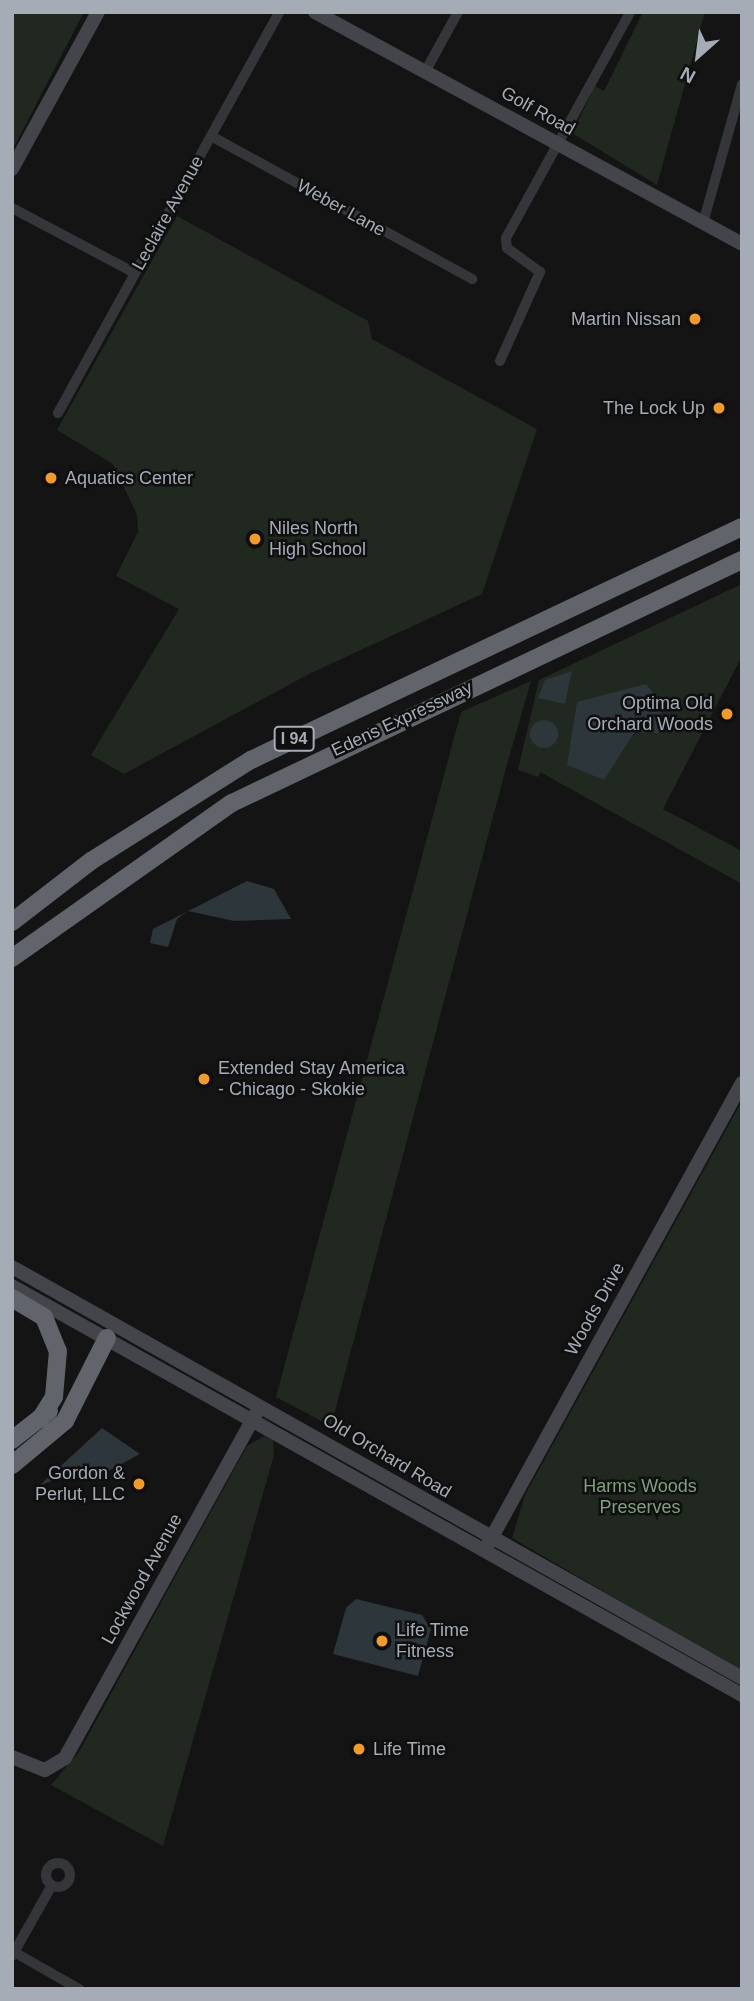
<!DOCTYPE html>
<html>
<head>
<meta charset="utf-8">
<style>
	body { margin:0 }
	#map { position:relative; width:754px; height:2001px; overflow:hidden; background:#141415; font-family:Helvetica,sans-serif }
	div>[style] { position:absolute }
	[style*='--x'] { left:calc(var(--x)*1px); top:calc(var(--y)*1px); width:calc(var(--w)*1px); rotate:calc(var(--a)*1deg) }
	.green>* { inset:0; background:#202820 }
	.water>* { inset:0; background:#2c363b }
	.round { border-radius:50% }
	.street>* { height:10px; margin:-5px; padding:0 5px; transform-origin:5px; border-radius:5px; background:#35363a }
	.street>.ring { margin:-5px; padding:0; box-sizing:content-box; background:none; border:10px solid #35363a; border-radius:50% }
	.secondary>* { height:14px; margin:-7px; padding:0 7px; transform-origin:7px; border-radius:7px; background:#43454a }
	.highway>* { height:18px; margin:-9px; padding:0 9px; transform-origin:9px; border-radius:9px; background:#61656b }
	.dots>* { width:19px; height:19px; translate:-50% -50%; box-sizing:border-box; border:4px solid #0f0f10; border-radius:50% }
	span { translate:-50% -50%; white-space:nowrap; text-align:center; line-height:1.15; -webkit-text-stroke:5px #0f0f10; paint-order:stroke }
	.shield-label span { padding:2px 5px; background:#0f0f10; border:2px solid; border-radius:5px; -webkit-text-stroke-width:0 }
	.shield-label { font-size:16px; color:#a5acb6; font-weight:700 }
	.street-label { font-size:18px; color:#a5acb6 }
	.poi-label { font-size:18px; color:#a5acb6 }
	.right { translate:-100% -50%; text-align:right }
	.left { translate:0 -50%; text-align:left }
	.park-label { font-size:18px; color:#7ea17c }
	.frame { position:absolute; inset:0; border:14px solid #a5acb6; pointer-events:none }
	.north { position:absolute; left:663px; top:21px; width:70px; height:70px; -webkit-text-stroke:5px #0f0f10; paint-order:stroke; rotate:208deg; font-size:19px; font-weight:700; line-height:28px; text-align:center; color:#a5acb6 }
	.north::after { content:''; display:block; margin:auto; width:24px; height:32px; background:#a5acb6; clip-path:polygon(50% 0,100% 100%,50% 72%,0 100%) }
</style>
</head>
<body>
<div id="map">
	<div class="green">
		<div style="clip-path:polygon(12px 12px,84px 12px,12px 151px)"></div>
		<div style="clip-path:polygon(643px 12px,705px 12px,657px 185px,572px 133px,595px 86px,604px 91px)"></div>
		<div style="clip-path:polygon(177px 216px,368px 321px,372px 339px,537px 429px,482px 594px,309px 674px,124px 774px,91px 755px,179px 609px,116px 576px,138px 532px,137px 515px,113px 464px,57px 430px)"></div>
		<div style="clip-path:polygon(742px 584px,742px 656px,663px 809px,742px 851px,742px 884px,540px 772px,538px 777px,518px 770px,539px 680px)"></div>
		<div style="clip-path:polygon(531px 681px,506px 768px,331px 1426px,276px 1397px,461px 712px)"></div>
		<div style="clip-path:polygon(742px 1101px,742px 1672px,512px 1538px,525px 1495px)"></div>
		<div style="clip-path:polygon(264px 1436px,273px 1440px,274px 1455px,163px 1846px,51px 1785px,79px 1752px,247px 1446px)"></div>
	</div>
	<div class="water">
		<div style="clip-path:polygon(572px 671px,565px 704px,538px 698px,545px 680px)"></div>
		<div style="clip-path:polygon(646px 684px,661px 703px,660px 733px,634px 733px,604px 780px,567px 765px,577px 702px)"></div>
		<div class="round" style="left:530px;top:720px;width:28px;height:28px"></div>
		<div style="clip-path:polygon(247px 881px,274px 889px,291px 919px,234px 921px,188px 911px,177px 919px,168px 947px,150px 943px,153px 929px)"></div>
		<div style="clip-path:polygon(102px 1428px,140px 1454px,103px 1474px,66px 1475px,39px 1486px)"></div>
		<div style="clip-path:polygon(356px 1599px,422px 1615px,431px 1629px,418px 1676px,333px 1654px,346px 1608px)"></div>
	</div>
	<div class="street">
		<div style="--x:425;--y:72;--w:68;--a:-61.2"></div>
		<div style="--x:211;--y:136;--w:298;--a:28.7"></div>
		<div style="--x:12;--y:208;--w:139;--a:27.9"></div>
		<div style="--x:703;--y:223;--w:144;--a:-74.3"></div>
		<div style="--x:500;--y:361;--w:98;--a:-65.8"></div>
		<div style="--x:540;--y:272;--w:41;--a:-144"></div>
		<div style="--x:507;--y:248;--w:10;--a:-96"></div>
		<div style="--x:506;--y:238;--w:258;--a:-61.2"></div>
		<div style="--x:58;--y:413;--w:458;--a:-61.1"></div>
		<div class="ring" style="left:46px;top:1863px;width:14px;height:14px"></div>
		<div style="--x:14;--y:1952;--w:75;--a:29.6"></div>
		<div style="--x:12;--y:1956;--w:81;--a:-60.6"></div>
	</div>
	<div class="secondary">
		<div style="--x:315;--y:12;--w:486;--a:28.5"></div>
		<div style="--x:12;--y:169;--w:179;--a:-61.3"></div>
		<div style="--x:12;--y:1267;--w:838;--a:29.38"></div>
		<div style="--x:12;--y:1286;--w:837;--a:29.26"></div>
		<div style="--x:487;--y:1546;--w:529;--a:-61.16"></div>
		<div style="--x:12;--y:1757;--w:35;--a:22"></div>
		<div style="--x:45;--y:1770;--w:23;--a:-31"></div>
		<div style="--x:65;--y:1758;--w:396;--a:-61"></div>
	</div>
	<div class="highway">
		<div style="--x:12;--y:922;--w:100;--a:-37.7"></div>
		<div style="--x:91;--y:861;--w:189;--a:-32.3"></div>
		<div style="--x:251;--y:760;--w:543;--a:-25.39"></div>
		<div style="--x:12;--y:958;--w:269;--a:-35.2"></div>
		<div style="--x:232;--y:803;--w:565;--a:-25.48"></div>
		<div style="--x:12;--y:1298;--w:37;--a:31"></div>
		<div style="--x:44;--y:1317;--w:37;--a:68"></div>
		<div style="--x:58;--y:1351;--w:46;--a:95"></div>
		<div style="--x:54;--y:1397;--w:26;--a:122"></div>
		<div style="--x:12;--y:1440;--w:47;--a:-38.1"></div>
		<div style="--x:12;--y:1465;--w:69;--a:-39.7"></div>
		<div style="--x:65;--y:1421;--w:93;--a:-63.2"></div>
	</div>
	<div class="dots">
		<div style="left:695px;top:319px;background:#f19a30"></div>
		<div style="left:719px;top:408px;background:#f19a30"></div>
		<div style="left:51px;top:478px;background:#f19a30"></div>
		<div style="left:255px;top:539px;background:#f19a30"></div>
		<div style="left:727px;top:714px;background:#f19a30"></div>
		<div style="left:204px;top:1079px;background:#f19a30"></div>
		<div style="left:139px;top:1484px;background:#f19a30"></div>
		<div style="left:382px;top:1641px;background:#f19a30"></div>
		<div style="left:359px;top:1749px;background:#f19a30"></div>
	</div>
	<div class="shield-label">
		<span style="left:294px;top:739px">I 94</span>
	</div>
	<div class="street-label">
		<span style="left:538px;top:111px;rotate:29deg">Golf Road</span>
		<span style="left:341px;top:208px;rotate:29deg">Weber Lane</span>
		<span style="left:168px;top:213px;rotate:-61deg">Leclaire Avenue</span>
		<span style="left:402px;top:719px;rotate:-25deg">Edens Expressway</span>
		<span style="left:595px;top:1309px;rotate:-61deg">Woods Drive</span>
		<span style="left:387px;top:1456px;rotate:31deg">Old Orchard Road</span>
		<span style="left:142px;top:1579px;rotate:-61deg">Lockwood Avenue</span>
	</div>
	<div class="poi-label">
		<span class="right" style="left:681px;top:319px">Martin Nissan</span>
		<span class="right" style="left:705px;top:408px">The Lock Up</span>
		<span class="left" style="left:65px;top:478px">Aquatics Center</span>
		<span class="left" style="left:269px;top:539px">Niles North<br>High School</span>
		<span class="right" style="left:713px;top:714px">Optima Old<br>Orchard Woods</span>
		<span class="left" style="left:218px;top:1079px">Extended Stay America<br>- Chicago - Skokie</span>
		<span class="right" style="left:125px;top:1484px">Gordon &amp;<br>Perlut, LLC</span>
		<span class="left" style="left:396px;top:1641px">Life Time<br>Fitness</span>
		<span class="left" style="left:373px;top:1749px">Life Time</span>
	</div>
	<div class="park-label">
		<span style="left:640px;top:1497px">Harms Woods<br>Preserves</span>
	</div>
	<div class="frame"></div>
	<div class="north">N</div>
</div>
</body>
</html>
